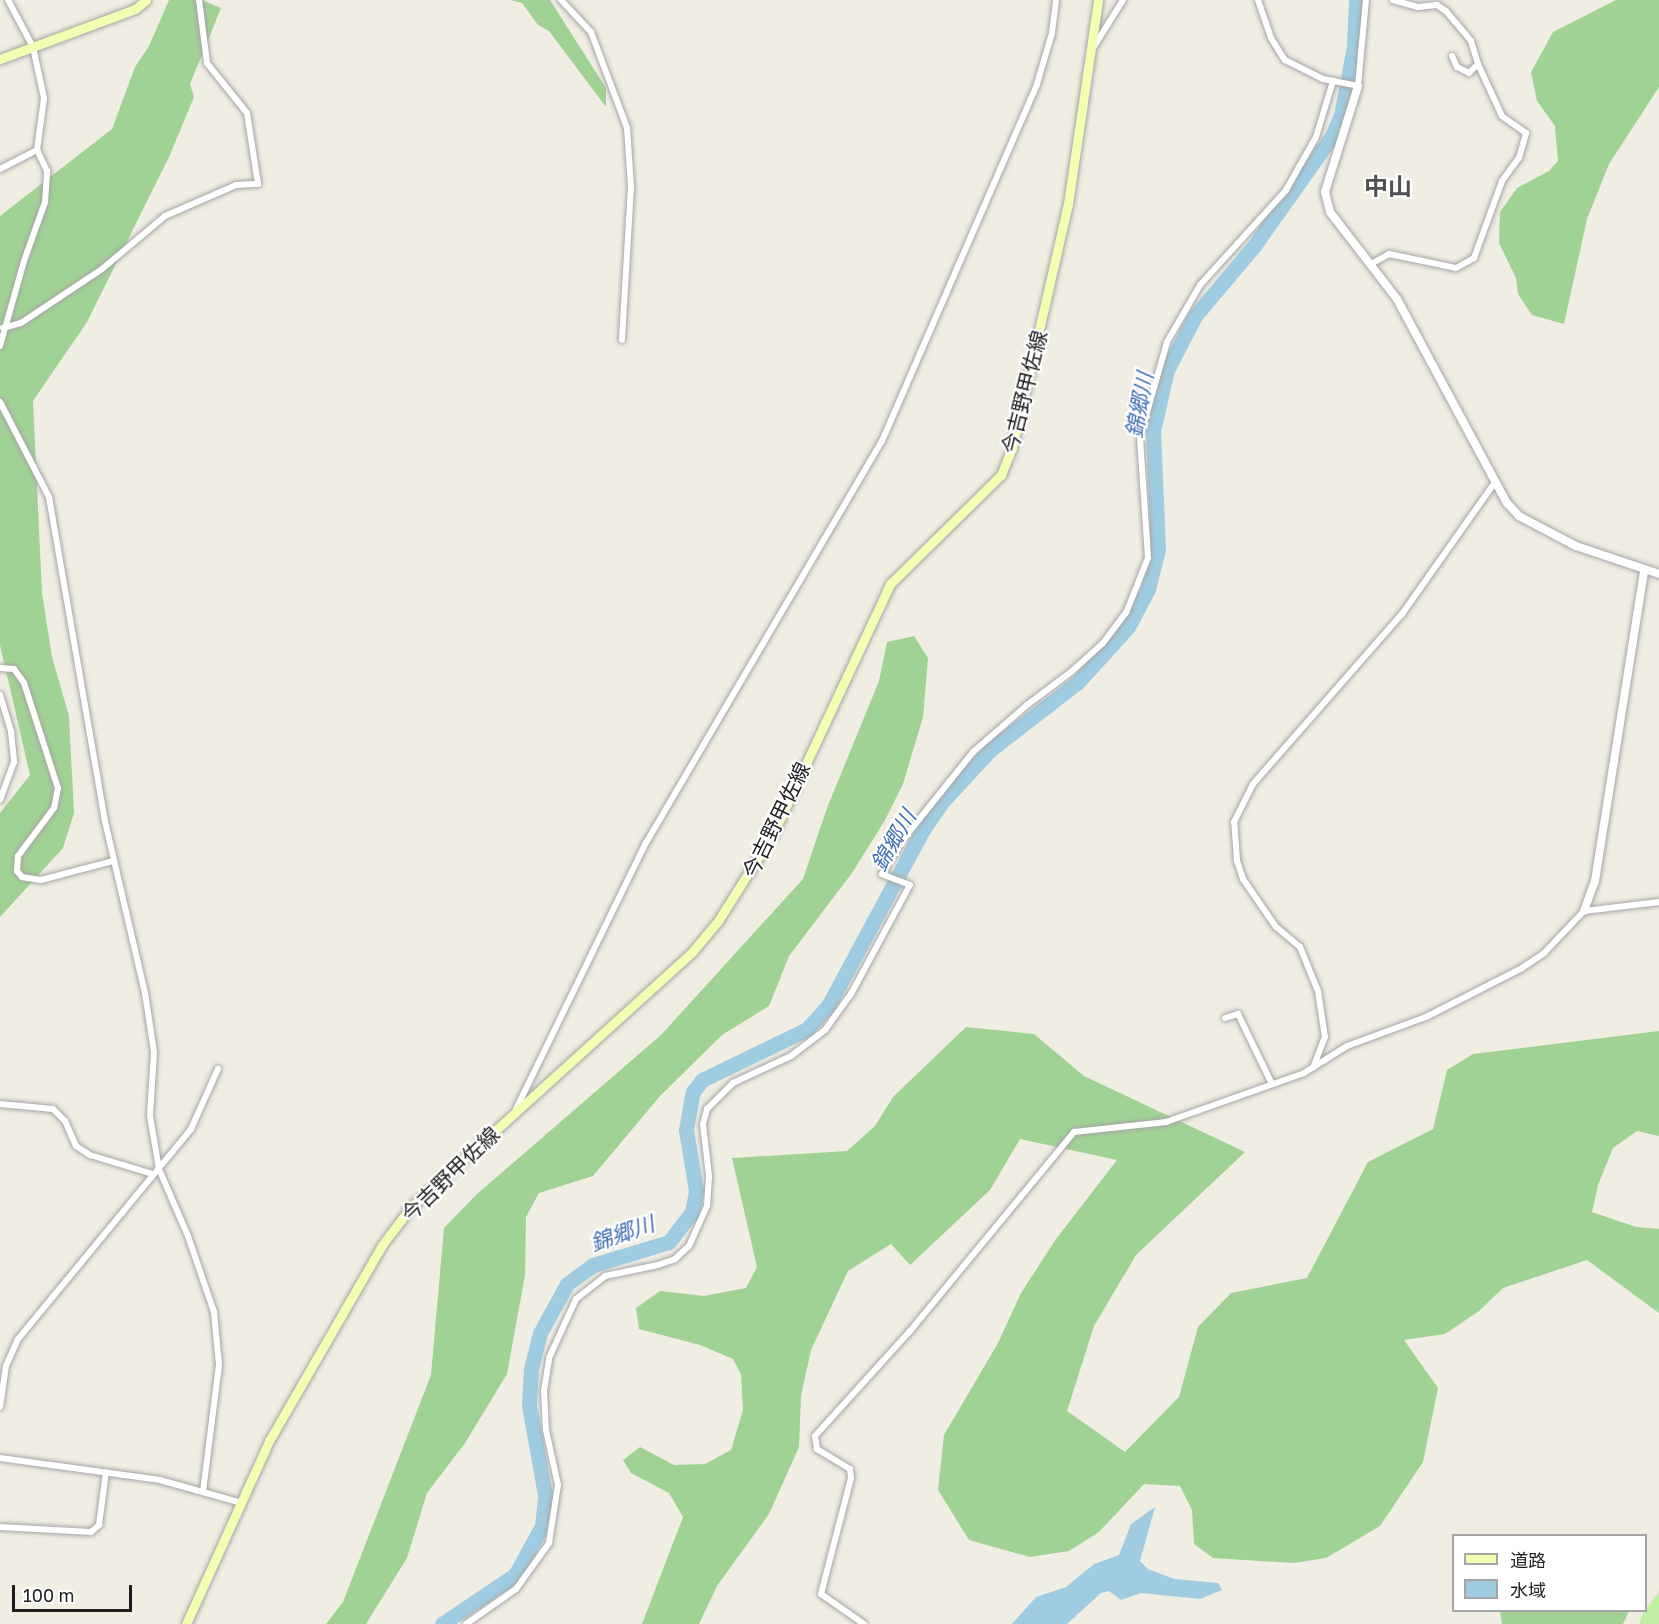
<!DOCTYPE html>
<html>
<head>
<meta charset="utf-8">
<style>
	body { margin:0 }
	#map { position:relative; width:1659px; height:1624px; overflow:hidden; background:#f0ede3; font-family:"Golos Text","Noto Sans JP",sans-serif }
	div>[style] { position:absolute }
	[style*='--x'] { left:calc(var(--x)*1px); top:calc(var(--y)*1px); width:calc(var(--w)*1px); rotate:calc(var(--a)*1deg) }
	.grass>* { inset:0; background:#c2eea5 }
	.forest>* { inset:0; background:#a1d295 }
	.water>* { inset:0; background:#a0cce1 }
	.river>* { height:15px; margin:-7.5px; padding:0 7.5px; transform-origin:7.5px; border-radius:7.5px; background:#a0cce1 }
	.roads { filter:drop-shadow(0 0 2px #a5a5a5) drop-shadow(0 0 2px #a5a5a5) }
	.minor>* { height:6px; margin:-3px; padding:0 3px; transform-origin:3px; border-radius:3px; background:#fff }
	.tertiary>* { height:8px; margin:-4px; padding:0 4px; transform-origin:4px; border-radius:4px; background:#fff }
	.secondary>* { height:9px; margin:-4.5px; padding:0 4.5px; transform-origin:4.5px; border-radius:4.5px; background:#f3feb3 }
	span { translate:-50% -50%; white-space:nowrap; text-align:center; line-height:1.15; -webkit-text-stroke:4.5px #fff; paint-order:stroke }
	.street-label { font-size:21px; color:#1e1e1e }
	.water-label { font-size:22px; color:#4471b4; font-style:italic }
	.quarter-label { font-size:24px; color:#515151; font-weight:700 }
	.legend { position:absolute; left:1452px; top:1534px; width:195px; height:78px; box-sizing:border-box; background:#fff; border:2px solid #a5a5a5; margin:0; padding:8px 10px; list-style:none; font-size:18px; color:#1e1e1e }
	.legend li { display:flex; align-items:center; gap:12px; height:30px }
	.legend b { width:30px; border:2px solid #a5a5a5 }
	.scale { position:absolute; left:12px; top:1585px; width:120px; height:27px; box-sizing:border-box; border:3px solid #1e1e1e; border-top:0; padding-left:8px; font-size:18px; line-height:21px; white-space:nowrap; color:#1e1e1e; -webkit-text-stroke:4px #fff; paint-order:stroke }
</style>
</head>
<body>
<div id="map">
	<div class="grass">
		<div style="clip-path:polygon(1659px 1591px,1659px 1624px,1639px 1624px,1644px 1611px)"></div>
	</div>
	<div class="forest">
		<div style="clip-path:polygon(169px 0,201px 0,221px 8px,190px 84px,194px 97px,169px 157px,87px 322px,33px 401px,42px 593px,52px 657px,69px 716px,74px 813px,63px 848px,0 917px,0 813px,30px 775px,0 645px,0 216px,112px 129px,135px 67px,149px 46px)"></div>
		<div style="clip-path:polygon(511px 0,550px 0,606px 88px,606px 107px,549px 31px,538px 25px,522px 3px)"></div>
		<div style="clip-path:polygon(1616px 0,1659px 0,1659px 87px,1609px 164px,1587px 219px,1564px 324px,1532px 315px,1518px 294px,1516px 278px,1499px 243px,1500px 212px,1517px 188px,1549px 171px,1558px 161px,1555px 126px,1537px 101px,1531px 72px,1553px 32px)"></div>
		<div style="clip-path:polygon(914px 636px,928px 658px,923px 717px,903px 784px,885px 820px,852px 873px,789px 956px,769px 1006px,722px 1035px,660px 1096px,593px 1176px,539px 1193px,526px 1217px,525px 1275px,507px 1374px,465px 1443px,427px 1493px,407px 1558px,366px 1624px,326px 1624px,343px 1602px,431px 1375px,444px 1228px,477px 1194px,661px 1035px,803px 879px,827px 808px,879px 681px,887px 642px)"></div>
		<div style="clip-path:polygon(966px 1027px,1034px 1034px,1084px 1076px,1245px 1152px,1136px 1255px,1094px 1326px,1067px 1411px,1125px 1452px,1179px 1397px,1198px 1327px,1231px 1293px,1307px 1278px,1368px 1162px,1433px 1129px,1447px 1070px,1473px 1054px,1659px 1031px,1659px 1136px,1637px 1131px,1613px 1148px,1598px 1185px,1592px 1212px,1636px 1227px,1659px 1229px,1659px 1313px,1587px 1260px,1503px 1288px,1479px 1311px,1445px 1334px,1404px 1340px,1438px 1388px,1423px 1462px,1380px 1526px,1326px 1558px,1293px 1563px,1213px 1558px,1194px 1544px,1192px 1510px,1180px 1486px,1144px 1484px,1099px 1532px,1069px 1551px,1030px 1557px,969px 1540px,938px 1490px,944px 1435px,998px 1343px,1021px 1293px,1056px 1239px,1117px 1160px,1020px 1139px,990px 1190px,910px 1265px,891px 1244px,848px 1271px,811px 1350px,801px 1396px,799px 1447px,769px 1514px,717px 1586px,699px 1624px,642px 1624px,683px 1517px,669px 1493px,631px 1473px,623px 1460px,640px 1447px,674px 1465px,705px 1464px,731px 1450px,743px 1410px,741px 1374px,733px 1359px,700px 1345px,639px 1329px,636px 1308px,660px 1291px,704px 1296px,746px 1288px,757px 1267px,732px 1158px,847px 1151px,875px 1126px,893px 1097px)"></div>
		<div style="clip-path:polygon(1500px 1611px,1500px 1610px,1629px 1611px,1623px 1624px,1502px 1624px)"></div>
	</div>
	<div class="water">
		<div style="clip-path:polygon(1155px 1507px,1140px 1561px,1148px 1569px,1174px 1579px,1218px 1583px,1222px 1590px,1200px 1599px,1141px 1593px,1121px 1600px,1109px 1591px,1101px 1593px,1067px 1624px,1012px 1624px,1036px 1597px,1066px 1587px,1094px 1564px,1119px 1555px,1131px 1524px)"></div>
	</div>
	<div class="river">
		<div style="--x:442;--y:1624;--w:88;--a:-33.9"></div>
		<div style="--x:515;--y:1575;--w:56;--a:-61.1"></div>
		<div style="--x:542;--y:1526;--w:31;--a:-84"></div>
		<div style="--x:545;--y:1495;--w:91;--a:-100.1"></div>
		<div style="--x:529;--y:1405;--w:36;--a:-87"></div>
		<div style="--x:531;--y:1369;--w:37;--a:-76"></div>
		<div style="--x:540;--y:1333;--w:56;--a:-61.1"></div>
		<div style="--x:567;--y:1284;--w:32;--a:-36"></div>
		<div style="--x:593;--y:1265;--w:79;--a:-16.8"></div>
		<div style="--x:669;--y:1242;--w:38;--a:-53"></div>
		<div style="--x:692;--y:1212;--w:21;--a:-79"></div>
		<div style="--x:696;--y:1191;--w:62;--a:-99.3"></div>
		<div style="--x:686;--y:1130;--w:39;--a:-80"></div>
		<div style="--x:693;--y:1092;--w:15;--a:-53"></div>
		<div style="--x:702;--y:1080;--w:117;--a:-25.9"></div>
		<div style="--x:807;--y:1029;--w:31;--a:-48"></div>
		<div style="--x:828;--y:1006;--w:202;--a:-61.7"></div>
		<div style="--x:924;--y:828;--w:32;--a:-55"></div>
		<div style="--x:942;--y:802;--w:71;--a:-47.3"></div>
		<div style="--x:990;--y:750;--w:111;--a:-37.7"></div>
		<div style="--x:1078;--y:682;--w:74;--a:-47.7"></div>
		<div style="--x:1128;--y:627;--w:43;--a:-62.2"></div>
		<div style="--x:1148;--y:589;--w:41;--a:-76"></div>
		<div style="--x:1158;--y:549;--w:118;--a:-92.4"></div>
		<div style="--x:1153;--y:431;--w:63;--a:-77.1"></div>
		<div style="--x:1167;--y:370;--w:61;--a:-62.6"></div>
		<div style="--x:1195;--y:316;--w:92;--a:-49.9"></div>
		<div style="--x:1254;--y:246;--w:135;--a:-54.7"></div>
		<div style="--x:1332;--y:136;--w:23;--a:-67"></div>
		<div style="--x:1341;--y:115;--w:69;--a:-79.2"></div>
		<div style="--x:1354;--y:47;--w:47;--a:-87.6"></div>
	</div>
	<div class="roads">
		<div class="minor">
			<div style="--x:561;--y:0;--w:44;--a:46.8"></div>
			<div style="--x:591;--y:32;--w:103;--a:69.4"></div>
			<div style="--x:627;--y:128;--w:59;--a:86.1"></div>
			<div style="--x:631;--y:187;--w:153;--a:93.4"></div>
			<div style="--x:1258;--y:0;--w:40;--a:71.1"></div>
			<div style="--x:1271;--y:38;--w:26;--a:58"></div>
			<div style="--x:1285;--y:60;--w:42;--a:26.6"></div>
			<div style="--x:1323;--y:79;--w:36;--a:11"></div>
			<div style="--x:1358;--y:86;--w:86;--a:-84.7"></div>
			<div style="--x:1393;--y:0;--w:26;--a:16"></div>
			<div style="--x:1418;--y:7;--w:19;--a:-6"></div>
			<div style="--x:1437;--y:5;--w:11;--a:34"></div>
			<div style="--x:1446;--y:11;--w:39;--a:50"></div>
			<div style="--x:1471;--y:41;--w:24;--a:73"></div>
			<div style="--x:1478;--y:64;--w:13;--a:135"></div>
			<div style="--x:1469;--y:73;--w:13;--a:-153"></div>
			<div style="--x:1457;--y:67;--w:12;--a:-114"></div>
			<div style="--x:1093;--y:48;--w:57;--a:-58"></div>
			<div style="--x:0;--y:169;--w:42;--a:-27.2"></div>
			<div style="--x:37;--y:150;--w:52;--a:-82.3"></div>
			<div style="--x:44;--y:98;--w:52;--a:-102.2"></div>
			<div style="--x:33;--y:47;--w:53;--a:-118"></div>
			<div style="--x:1371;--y:264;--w:21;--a:-29"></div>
			<div style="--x:1389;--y:254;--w:68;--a:11.8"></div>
			<div style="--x:1456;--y:268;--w:21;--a:-29"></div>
			<div style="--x:1474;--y:258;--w:82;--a:-70"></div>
			<div style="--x:1502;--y:181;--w:29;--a:-54"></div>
			<div style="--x:1519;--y:158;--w:26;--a:-74"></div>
			<div style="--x:1526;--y:133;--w:29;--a:-145"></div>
			<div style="--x:1502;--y:116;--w:57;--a:-114.8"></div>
			<div style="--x:3;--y:328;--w:19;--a:-16"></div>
			<div style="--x:21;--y:323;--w:97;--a:-33.7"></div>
			<div style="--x:102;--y:269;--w:82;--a:-40.1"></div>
			<div style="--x:165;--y:216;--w:77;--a:-23.6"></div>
			<div style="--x:236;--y:185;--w:22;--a:-3"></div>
			<div style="--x:258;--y:184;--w:72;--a:-98.8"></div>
			<div style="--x:247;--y:113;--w:64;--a:-128.7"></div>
			<div style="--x:207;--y:63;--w:64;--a:-97.2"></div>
			<div style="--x:0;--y:346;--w:88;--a:-74.2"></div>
			<div style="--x:24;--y:261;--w:63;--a:-70.4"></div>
			<div style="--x:45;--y:202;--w:31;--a:-86"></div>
			<div style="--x:47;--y:171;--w:23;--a:-115"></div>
			<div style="--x:0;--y:402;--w:107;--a:62.7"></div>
			<div style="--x:49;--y:497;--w:325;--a:80.2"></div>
			<div style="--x:104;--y:817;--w:181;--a:76.9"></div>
			<div style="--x:145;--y:993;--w:60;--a:81.3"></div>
			<div style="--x:154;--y:1052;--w:64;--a:93.6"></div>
			<div style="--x:150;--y:1116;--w:54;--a:80.4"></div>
			<div style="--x:159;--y:1169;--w:73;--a:66.6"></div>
			<div style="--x:188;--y:1236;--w:80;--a:71.1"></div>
			<div style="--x:214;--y:1312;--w:53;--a:84.6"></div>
			<div style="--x:219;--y:1365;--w:127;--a:97.2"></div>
			<div style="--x:0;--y:668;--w:14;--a:4"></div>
			<div style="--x:14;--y:669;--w:17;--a:54"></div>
			<div style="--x:24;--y:683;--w:110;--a:72.1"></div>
			<div style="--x:58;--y:788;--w:20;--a:101"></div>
			<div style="--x:54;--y:808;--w:60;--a:126.9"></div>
			<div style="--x:18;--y:856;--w:15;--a:94"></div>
			<div style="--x:17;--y:871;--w:8;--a:50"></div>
			<div style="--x:22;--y:877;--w:19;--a:9"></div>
			<div style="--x:41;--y:880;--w:74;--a:-14.8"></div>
			<div style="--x:0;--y:695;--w:39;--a:73"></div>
			<div style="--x:11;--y:732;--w:30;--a:84"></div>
			<div style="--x:14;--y:762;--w:40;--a:110.2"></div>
			<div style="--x:1225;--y:1018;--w:14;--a:-17"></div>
			<div style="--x:1238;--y:1014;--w:78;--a:64.1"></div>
			<div style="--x:1313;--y:1068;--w:33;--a:-69"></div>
			<div style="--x:1325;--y:1037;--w:47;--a:-98.7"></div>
			<div style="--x:1318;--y:991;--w:48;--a:-112.2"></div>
			<div style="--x:1300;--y:947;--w:31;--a:-140"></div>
			<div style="--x:1276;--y:927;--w:58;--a:-124.5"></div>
			<div style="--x:1243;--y:879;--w:19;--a:-108"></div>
			<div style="--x:1237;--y:861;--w:39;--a:-94"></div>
			<div style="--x:1234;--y:822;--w:42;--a:-63.4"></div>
			<div style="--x:1253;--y:784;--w:226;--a:-48.8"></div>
			<div style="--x:1402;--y:614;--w:161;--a:-54.8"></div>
			<div style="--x:0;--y:1104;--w:53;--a:5.4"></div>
			<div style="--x:53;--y:1109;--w:17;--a:45"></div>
			<div style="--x:65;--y:1121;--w:27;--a:66"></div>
			<div style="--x:76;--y:1146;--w:17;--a:33"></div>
			<div style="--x:90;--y:1155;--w:66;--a:16.8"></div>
			<div style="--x:516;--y:1109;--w:296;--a:-64"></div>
			<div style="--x:646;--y:843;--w:466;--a:-59.6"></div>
			<div style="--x:882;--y:441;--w:389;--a:-66.5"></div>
			<div style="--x:1037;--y:84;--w:53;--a:-73.6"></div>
			<div style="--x:1052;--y:33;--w:33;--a:-83"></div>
			<div style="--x:0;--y:1407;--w:41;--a:-81.7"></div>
			<div style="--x:6;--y:1366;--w:30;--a:-66"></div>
			<div style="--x:18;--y:1339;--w:272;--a:-50.5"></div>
			<div style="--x:191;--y:1129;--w:66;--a:-65.8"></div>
			<div style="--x:0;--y:1458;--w:162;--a:7.8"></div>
			<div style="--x:160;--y:1480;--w:85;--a:15.7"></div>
			<div style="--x:0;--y:1527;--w:91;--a:3.1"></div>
			<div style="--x:91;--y:1532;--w:11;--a:-41"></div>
			<div style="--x:99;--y:1525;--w:53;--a:-82.5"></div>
			<div style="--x:466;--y:1624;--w:61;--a:-35"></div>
			<div style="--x:516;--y:1589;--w:57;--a:-54.3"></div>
			<div style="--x:549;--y:1543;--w:59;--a:-81.2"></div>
			<div style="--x:558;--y:1485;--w:56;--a:-102.3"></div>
			<div style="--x:546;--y:1430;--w:39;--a:-93"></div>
			<div style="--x:544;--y:1391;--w:33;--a:-81"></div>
			<div style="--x:549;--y:1358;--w:65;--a:-65.4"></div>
			<div style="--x:576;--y:1299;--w:37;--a:-38"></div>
			<div style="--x:605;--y:1276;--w:54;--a:-11.7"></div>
			<div style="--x:658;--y:1265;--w:18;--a:-19"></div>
			<div style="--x:675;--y:1259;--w:19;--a:-43"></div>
			<div style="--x:689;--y:1246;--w:44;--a:-65.8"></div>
			<div style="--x:707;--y:1206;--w:30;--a:-86"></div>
			<div style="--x:709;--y:1176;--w:52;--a:-96.6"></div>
			<div style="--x:703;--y:1124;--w:16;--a:-75"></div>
			<div style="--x:707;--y:1109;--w:37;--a:-45"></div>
			<div style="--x:733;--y:1083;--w:64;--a:-25"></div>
			<div style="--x:791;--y:1056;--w:43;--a:-37.4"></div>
			<div style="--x:825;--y:1030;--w:44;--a:-54.2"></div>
			<div style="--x:851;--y:994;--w:124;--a:-61.6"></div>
			<div style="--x:910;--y:885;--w:30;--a:-159"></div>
			<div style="--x:882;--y:874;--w:44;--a:-58.1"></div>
			<div style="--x:905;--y:837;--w:109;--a:-51.3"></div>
			<div style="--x:973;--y:752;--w:72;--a:-41"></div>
			<div style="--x:1027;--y:705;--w:55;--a:-36.9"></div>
			<div style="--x:1071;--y:672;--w:43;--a:-42.2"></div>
			<div style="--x:1103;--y:643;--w:38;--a:-53"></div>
			<div style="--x:1126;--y:613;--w:59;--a:-68.2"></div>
			<div style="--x:1148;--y:558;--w:121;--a:-93.8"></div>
			<div style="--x:1140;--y:437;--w:99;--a:-74.1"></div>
			<div style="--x:1167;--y:342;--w:66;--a:-59.9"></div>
			<div style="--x:1200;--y:285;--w:128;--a:-47.8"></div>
			<div style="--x:1286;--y:190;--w:61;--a:-60.5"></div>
			<div style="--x:1316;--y:137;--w:59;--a:-73.1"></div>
			<div style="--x:864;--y:1624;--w:52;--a:-145.1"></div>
			<div style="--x:821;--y:1594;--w:120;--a:-75.5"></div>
			<div style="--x:851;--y:1478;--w:9;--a:-96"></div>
			<div style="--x:850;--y:1469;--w:39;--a:-149"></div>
			<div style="--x:817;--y:1449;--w:13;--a:-99"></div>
			<div style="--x:815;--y:1436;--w:142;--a:-47.9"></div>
			<div style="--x:910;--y:1331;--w:258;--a:-50.5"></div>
			<div style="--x:1074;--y:1132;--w:93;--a:-6.2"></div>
			<div style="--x:1166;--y:1122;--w:146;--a:-19.5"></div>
			<div style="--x:1304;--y:1073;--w:51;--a:-32.1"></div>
			<div style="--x:1347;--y:1046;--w:84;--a:-20.2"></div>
			<div style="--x:1426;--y:1017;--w:108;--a:-27"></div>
			<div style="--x:1522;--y:968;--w:27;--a:-34"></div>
			<div style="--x:1544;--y:953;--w:58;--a:-46.4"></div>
			<div style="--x:1584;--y:911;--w:76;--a:-6.8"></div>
		</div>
		<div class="tertiary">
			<div style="--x:1358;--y:86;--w:111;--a:107.3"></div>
			<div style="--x:1325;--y:192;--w:21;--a:76"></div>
			<div style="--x:1330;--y:212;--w:110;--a:52.4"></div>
			<div style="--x:1397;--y:299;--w:232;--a:61.7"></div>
			<div style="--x:1507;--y:503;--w:18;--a:47"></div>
			<div style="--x:1519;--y:516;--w:64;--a:27.8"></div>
			<div style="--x:1576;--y:546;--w:88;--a:18.6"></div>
			<div style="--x:1584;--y:911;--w:32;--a:-70"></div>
			<div style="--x:1595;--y:881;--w:315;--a:-81"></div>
		</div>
		<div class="secondary">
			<div style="--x:0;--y:59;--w:144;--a:-20.3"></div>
			<div style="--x:135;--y:9;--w:14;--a:-39"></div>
			<div style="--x:186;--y:1624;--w:201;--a:-65.6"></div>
			<div style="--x:269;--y:1441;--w:226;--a:-60"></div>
			<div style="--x:382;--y:1245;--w:48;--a:-52.7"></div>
			<div style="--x:411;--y:1207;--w:379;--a:-42.2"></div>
			<div style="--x:692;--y:952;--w:40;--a:-50"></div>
			<div style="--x:718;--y:921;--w:103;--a:-57.7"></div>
			<div style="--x:773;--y:834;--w:276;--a:-64.9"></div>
			<div style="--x:890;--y:584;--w:156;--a:-44.5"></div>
			<div style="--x:1001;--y:475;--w:29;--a:-68"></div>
			<div style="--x:1012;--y:448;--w:250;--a:-77.1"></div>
			<div style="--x:1068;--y:204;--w:206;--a:-81.6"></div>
		</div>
	</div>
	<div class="street-label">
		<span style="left:1024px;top:392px;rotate:-76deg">今吉野甲佐線</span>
		<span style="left:776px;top:820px;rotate:-64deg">今吉野甲佐線</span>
		<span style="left:450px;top:1174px;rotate:-44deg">今吉野甲佐線</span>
	</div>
	<div class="water-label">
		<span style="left:1139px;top:405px;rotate:-80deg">錦郷川</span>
		<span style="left:893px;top:840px;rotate:-60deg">錦郷川</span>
		<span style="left:622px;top:1233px;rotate:-19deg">錦郷川</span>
	</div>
	<div class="quarter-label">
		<span style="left:1388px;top:186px">中山</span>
	</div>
	<ul class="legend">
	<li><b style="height:8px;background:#f3feb3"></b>道路</li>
	<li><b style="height:16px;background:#a0cce1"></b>水域</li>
	</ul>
	<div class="scale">100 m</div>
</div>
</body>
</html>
